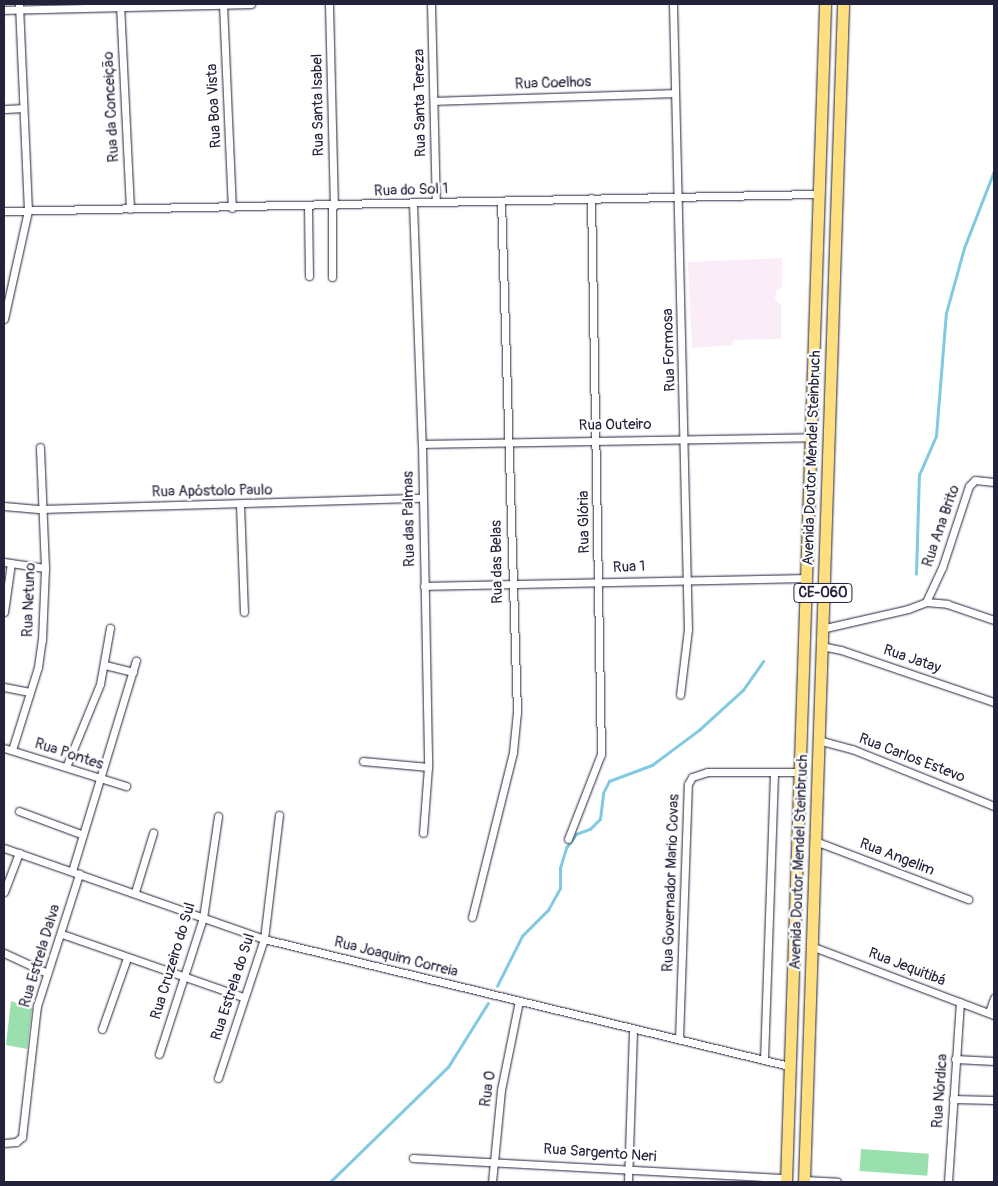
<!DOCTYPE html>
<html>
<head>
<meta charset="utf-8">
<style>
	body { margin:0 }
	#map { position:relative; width:998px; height:1186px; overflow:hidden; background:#fff; font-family:Pangolin,sans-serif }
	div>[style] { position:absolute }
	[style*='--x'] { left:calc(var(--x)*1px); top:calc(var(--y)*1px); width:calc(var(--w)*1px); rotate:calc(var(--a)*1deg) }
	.built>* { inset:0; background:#fbedf8 }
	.green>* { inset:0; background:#99e0ae; transform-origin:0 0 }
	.stream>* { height:2.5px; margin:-1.25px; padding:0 1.25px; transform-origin:1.25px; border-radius:1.25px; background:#81cae2 }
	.roads { filter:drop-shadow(0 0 1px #22223b) drop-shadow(0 0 1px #22223b) }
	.minor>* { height:7px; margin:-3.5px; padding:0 3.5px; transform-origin:3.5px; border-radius:3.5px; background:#fff }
	.trunk>* { height:11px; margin:-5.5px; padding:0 5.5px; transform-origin:5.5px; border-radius:5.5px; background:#fedf80 }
	span { translate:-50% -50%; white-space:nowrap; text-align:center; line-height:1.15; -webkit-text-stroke:4.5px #fff; paint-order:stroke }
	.shield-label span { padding:1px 4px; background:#fff; border:1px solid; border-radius:4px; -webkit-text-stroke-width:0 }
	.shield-label { font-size:14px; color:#22223b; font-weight:700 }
	.street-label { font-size:15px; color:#22223b }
	.frame { position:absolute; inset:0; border:5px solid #22223b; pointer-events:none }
</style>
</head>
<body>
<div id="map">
	<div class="built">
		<div style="clip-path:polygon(782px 258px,782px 287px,776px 290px,775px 300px,781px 305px,781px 339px,733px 340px,732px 345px,692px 348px,688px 262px)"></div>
	</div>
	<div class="green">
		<div style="clip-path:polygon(11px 1001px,32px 1008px,27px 1049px,6px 1045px)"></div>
		<div style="left:861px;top:1149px;width:68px;height:22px;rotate:4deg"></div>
	</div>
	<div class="stream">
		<div style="--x:916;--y:574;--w:99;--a:-88.3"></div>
		<div style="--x:919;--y:475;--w:43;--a:-66.4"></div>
		<div style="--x:936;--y:436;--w:123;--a:-85.4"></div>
		<div style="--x:946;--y:313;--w:67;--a:-74.5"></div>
		<div style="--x:964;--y:248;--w:83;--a:-68.7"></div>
		<div style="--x:497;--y:986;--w:56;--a:-63.4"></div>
		<div style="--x:522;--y:936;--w:37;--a:-45"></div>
		<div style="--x:548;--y:910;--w:25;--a:-61"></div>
		<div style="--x:560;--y:888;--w:20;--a:-90"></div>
		<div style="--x:560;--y:868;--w:21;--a:-73"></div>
		<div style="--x:566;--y:848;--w:17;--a:-54"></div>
		<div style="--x:576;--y:834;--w:15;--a:-20"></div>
		<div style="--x:590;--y:829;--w:14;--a:-45"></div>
		<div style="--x:600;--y:819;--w:26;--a:-83"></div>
		<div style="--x:603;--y:793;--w:13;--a:-63"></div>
		<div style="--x:609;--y:781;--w:46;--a:-20.4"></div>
		<div style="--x:652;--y:765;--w:59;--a:-36.7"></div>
		<div style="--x:699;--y:730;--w:59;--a:-42.3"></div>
		<div style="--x:743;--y:690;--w:35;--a:-55"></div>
		<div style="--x:330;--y:1182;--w:165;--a:-44.3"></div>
		<div style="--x:448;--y:1067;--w:75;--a:-58"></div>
	</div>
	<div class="roads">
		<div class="minor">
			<div style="--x:120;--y:4;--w:205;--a:87.2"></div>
			<div style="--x:223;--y:4;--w:204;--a:87.5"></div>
			<div style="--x:329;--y:4;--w:202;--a:88.6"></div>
			<div style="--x:431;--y:4;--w:198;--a:88.6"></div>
			<div style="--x:673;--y:4;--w:625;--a:88.63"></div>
			<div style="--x:688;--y:629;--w:66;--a:96.9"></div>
			<div style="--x:4;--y:10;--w:247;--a:-1.4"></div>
			<div style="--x:434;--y:101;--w:240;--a:-1.9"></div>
			<div style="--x:4;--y:109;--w:17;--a:-3"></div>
			<div style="--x:413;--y:204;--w:240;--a:87.9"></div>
			<div style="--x:422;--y:444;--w:323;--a:88.9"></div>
			<div style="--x:428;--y:767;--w:66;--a:94.3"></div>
			<div style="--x:308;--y:206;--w:70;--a:89.2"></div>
			<div style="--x:332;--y:206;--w:71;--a:90"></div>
			<div style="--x:4;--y:211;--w:814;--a:-1.2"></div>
			<div style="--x:4;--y:319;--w:111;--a:-77.5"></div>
			<div style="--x:28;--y:211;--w:207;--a:-92.5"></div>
			<div style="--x:422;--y:444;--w:388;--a:-1"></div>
			<div style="--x:240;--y:504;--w:108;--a:87.9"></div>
			<div style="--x:4;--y:506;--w:37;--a:5"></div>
			<div style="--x:41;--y:509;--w:381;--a:-1.7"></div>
			<div style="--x:4;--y:562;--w:41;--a:8.3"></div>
			<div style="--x:424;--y:586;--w:381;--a:-1.2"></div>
			<div style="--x:926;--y:602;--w:38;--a:-65"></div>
			<div style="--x:942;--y:568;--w:86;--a:-71.8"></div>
			<div style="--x:969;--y:486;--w:8;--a:-45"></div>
			<div style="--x:975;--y:480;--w:19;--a:6"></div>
			<div style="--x:4;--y:612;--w:49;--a:-81.9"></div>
			<div style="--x:821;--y:629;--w:89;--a:-12.9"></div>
			<div style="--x:908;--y:609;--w:19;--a:-21"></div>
			<div style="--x:926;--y:602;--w:21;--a:5"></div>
			<div style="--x:947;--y:604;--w:50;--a:18.8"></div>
			<div style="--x:821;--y:646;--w:20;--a:11"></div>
			<div style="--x:841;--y:650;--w:162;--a:18.8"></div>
			<div style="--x:105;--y:665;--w:29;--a:14"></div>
			<div style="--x:4;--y:687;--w:26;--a:11"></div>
			<div style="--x:818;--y:740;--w:35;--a:15"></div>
			<div style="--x:852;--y:749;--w:153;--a:21.9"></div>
			<div style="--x:4;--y:748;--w:128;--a:17.3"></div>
			<div style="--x:12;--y:750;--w:87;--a:-72.6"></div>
			<div style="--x:38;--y:667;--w:27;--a:-82"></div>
			<div style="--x:42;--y:640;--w:72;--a:-87.6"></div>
			<div style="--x:45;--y:568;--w:121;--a:-92.4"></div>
			<div style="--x:363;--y:761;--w:65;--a:5.3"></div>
			<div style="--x:66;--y:767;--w:90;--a:-67.7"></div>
			<div style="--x:100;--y:684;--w:57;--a:-79.9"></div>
			<div style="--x:19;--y:811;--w:66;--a:20.4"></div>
			<div style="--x:568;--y:839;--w:91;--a:-68.8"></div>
			<div style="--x:601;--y:754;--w:556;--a:-91.03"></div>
			<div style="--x:815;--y:841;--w:164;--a:20.8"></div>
			<div style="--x:4;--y:848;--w:275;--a:19.3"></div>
			<div style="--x:264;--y:939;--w:540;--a:13.6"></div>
			<div style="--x:72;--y:871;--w:220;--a:-73.1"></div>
			<div style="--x:4;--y:892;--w:42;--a:-69"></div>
			<div style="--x:135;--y:892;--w:62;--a:-73"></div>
			<div style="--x:472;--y:917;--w:170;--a:-76"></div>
			<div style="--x:513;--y:752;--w:40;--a:-84.3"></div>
			<div style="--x:517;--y:712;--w:511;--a:-91.79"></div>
			<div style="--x:62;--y:934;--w:192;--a:19.2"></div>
			<div style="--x:811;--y:946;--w:196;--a:20.7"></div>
			<div style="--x:4;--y:953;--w:47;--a:24.9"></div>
			<div style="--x:989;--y:1012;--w:15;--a:-70"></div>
			<div style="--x:102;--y:1029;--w:75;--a:-70.6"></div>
			<div style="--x:679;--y:1039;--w:255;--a:-88"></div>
			<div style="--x:688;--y:784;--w:8;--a:-60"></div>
			<div style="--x:692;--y:777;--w:16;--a:-18"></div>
			<div style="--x:707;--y:772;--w:92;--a:0"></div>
			<div style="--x:159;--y:1054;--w:143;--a:-72.1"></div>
			<div style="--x:203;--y:918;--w:103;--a:-81.6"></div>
			<div style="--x:955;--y:1059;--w:39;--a:3"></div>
			<div style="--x:764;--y:1060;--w:288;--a:-88"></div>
			<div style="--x:218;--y:1078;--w:146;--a:-71.7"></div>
			<div style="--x:264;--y:939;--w:125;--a:-83.1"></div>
			<div style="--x:953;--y:1099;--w:41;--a:1.4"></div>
			<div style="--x:4;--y:1143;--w:12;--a:-5"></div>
			<div style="--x:16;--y:1142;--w:8;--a:-40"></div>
			<div style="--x:22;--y:1137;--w:132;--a:-83.5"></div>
			<div style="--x:37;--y:1006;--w:139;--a:-72.3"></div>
			<div style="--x:413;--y:1158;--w:374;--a:3.1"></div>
			<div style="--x:804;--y:1180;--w:33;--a:3"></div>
			<div style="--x:492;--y:1182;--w:92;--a:-84.4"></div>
			<div style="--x:501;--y:1090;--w:91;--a:-78.6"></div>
			<div style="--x:628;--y:1182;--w:153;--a:-88.1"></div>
			<div style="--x:948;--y:1182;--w:180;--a:-86.2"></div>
		</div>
		<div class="trunk">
			<div style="--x:786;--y:1182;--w:1179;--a:-88.1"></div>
			<div style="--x:804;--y:1182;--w:1179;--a:-88.1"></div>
		</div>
	</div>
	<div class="shield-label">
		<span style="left:823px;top:593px">CE-060</span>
	</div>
	<div class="street-label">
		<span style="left:553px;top:83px;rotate:-2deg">Rua Coelhos</span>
		<span style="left:420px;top:103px;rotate:-91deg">Rua Santa Tereza</span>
		<span style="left:318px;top:105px;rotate:-91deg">Rua Santa Isabel</span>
		<span style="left:214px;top:106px;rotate:-93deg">Rua Boa Vista</span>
		<span style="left:111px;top:107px;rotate:-93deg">Rua da Conceição</span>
		<span style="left:411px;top:190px;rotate:-2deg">Rua do Sol 1</span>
		<span style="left:669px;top:350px;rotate:-92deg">Rua Formosa</span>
		<span style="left:615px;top:425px;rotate:-1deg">Rua Outeiro</span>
		<span style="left:812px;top:458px;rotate:-88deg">Avenida Doutor Mendel Steinbruch</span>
		<span style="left:212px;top:491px;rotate:-1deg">Rua Apóstolo Paulo</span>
		<span style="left:409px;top:519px;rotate:-91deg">Rua das Palmas</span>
		<span style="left:584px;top:522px;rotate:-91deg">Rua Glória</span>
		<span style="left:941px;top:526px;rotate:-71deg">Rua Ana Brito</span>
		<span style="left:497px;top:562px;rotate:-91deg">Rua das Belas</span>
		<span style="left:629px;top:567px;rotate:-2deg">Rua 1</span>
		<span style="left:29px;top:600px;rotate:-88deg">Rua Netuno</span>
		<span style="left:912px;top:659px;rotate:19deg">Rua Jatay</span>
		<span style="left:69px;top:754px;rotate:18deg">Rua Pontes</span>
		<span style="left:912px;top:758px;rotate:21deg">Rua Carlos Estevo</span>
		<span style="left:897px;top:857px;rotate:21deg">Rua Angelim</span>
		<span style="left:799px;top:862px;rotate:-88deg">Avenida Doutor Mendel Steinbruch</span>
		<span style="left:671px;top:883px;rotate:-88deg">Rua Governador Mario Covas</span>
		<span style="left:40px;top:956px;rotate:-73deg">Rua Estrela Dalva</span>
		<span style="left:396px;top:957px;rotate:14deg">Rua Joaquim Correia</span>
		<span style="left:173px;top:961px;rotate:-73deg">Rua Cruzeiro do Sul</span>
		<span style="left:907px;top:967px;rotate:21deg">Rua Jequitibá</span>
		<span style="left:233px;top:987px;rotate:-72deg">Rua Estrela do Sul</span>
		<span style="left:488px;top:1089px;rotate:-81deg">Rua O</span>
		<span style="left:940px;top:1091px;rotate:-86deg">Rua Nórdica</span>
		<span style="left:600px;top:1153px;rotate:4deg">Rua Sargento Neri</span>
	</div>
	<div class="frame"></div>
</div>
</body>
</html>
